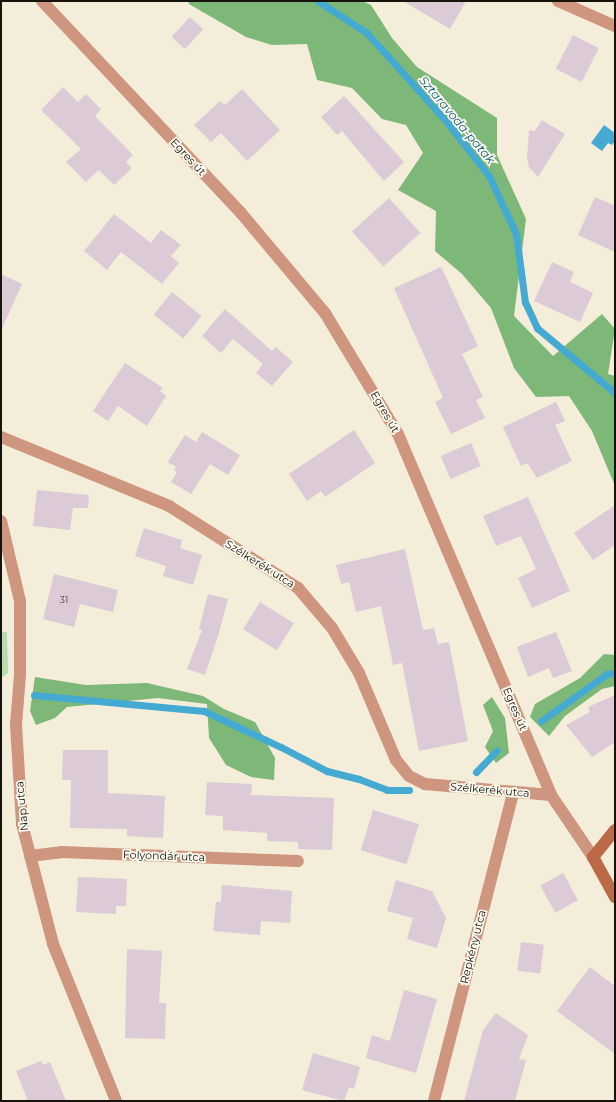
<!DOCTYPE html>
<html>
<head>
<meta charset="utf-8">
<style>
	body { margin:0 }
	#map { position:relative; width:616px; height:1102px; overflow:hidden; background:#f4edda; font-family:Montserrat,sans-serif }
	div>[style] { position:absolute }
	[style*='--x'] { left:calc(var(--x)*1px); top:calc(var(--y)*1px); width:calc(var(--w)*1px); rotate:calc(var(--a)*1deg) }
	.green>* { inset:0; background:#b3deae }
	.forest>* { inset:0; background:#7db878 }
	.water>* { inset:0; background:#45aad2 }
	.stream>* { height:7px; margin:-3.5px; padding:0 3.5px; transform-origin:3.5px; border-radius:3.5px; background:#45aad2 }
	.building>* { inset:0; background:#dccad6; transform-origin:0 0 }
	.street>* { height:12px; margin:-6px; padding:0 6px; transform-origin:6px; border-radius:6px; background:#ce957f }
	.secondary>* { height:12px; margin:-6px; padding:0 6px; transform-origin:6px; border-radius:6px; background:#bb6947 }
	span { translate:-50% -50%; white-space:nowrap; text-align:center; line-height:1.15; -webkit-text-stroke:3.5px #fefaef; paint-order:stroke }
	.number-label { font-size:9px; color:#47413e }
	.number-label span { -webkit-text-stroke-width:0 }
	.street-label { font-size:11px; color:#15130c }
	.water-label { font-size:12px; color:#095c78; font-style:italic }
	.frame { position:absolute; inset:0; border:2px solid #15130c; pointer-events:none }
</style>
</head>
<body>
<div id="map">
	<div class="green">
		<div style="clip-path:polygon(1px 632px,7px 632px,8px 673px,1px 678px)"></div>
	</div>
	<div class="forest">
		<div style="clip-path:polygon(188px 1px,362px 1px,371px 5px,392px 38px,417px 67px,497px 118px,497px 155px,526px 219px,514px 316px,553px 356px,602px 314px,615px 329px,608px 374px,615px 376px,615px 486px,592px 431px,569px 396px,536px 397px,514px 368px,491px 308px,462px 274px,435px 251px,436px 211px,398px 190px,423px 153px,406px 125px,382px 119px,352px 88px,317px 80px,307px 44px,272px 45px,246px 37px,189px 4px)"></div>
		<div style="clip-path:polygon(604px 654px,615px 655px,615px 686px,602px 689px,565px 716px,549px 736px,530px 717px,535px 704px,580px 678px)"></div>
		<div style="clip-path:polygon(35px 677px,86px 685px,147px 683px,203px 696px,224px 709px,255px 722px,275px 758px,274px 780px,251px 777px,226px 765px,209px 738px,207px 704px,158px 698px,67px 707px,55px 718px,36px 725px,30px 711px)"></div>
		<div style="clip-path:polygon(492px 697px,505px 718px,509px 753px,496px 763px,485px 747px,493px 731px,483px 705px)"></div>
	</div>
	<div class="water">
		<div style="clip-path:polygon(604px 125px,615px 133px,615px 141px,612px 145px,608px 143px,602px 151px,591px 143px)"></div>
	</div>
	<div class="stream">
		<div style="--x:318;--y:1;--w:59;--a:33.1"></div>
		<div style="--x:367;--y:33;--w:118;--a:48.1"></div>
		<div style="--x:446;--y:121;--w:70;--a:52"></div>
		<div style="--x:489;--y:176;--w:64;--a:65"></div>
		<div style="--x:516;--y:234;--w:69;--a:82.5"></div>
		<div style="--x:525;--y:302;--w:29;--a:65"></div>
		<div style="--x:537;--y:328;--w:102;--a:39.8"></div>
		<div style="--x:34;--y:695;--w:171;--a:5.4"></div>
		<div style="--x:204;--y:711;--w:85;--a:25.1"></div>
		<div style="--x:281;--y:747;--w:52;--a:27.6"></div>
		<div style="--x:327;--y:771;--w:33;--a:14"></div>
		<div style="--x:359;--y:779;--w:30;--a:21"></div>
		<div style="--x:387;--y:790;--w:22;--a:0"></div>
		<div style="--x:541;--y:721;--w:81;--a:-35.5"></div>
		<div style="--x:607;--y:674;--w:8;--a:-7"></div>
		<div style="--x:476;--y:772;--w:30;--a:-46"></div>
	</div>
	<div class="building">
		<div style="clip-path:polygon(403px 1px,466px 1px,450px 29px)"></div>
		<div style="left:190px;top:17px;width:18px;height:27px;rotate:43deg"></div>
		<div style="left:573px;top:35px;width:29px;height:38px;rotate:27deg"></div>
		<div style="clip-path:polygon(63px 87px,78px 102px,86px 94px,101px 109px,95px 116px,133px 155px,126px 162px,132px 168px,114px 185px,99px 170px,86px 182px,66px 162px,81px 149px,41px 110px)"></div>
		<div style="clip-path:polygon(242px 89px,280px 130px,247px 161px,221px 133px,211px 142px,194px 125px,220px 101px,225px 105px)"></div>
		<div style="clip-path:polygon(344px 96px,404px 162px,384px 181px,342px 131px,337px 135px,321px 117px)"></div>
		<div style="clip-path:polygon(542px 120px,565px 134px,538px 177px,529px 167px,527px 159px,529px 130px,535px 131px)"></div>
		<div style="clip-path:polygon(595px 197px,615px 206px,615px 252px,578px 235px)"></div>
		<div style="left:389px;top:198px;width:47px;height:50px;rotate:48deg"></div>
		<div style="clip-path:polygon(114px 214px,151px 243px,161px 230px,181px 245px,171px 256px,179px 263px,162px 284px,121px 252px,107px 270px,84px 251px)"></div>
		<div style="clip-path:polygon(552px 262px,574px 272px,570px 282px,593px 293px,580px 322px,534px 301px)"></div>
		<div style="clip-path:polygon(441px 267px,478px 346px,462px 354px,483px 397px,476px 400px,485px 418px,451px 434px,435px 402px,443px 398px,394px 288px)"></div>
		<div style="clip-path:polygon(1px 274px,22px 284px,1px 331px)"></div>
		<div style="left:172px;top:292px;width:38px;height:29px;rotate:39deg"></div>
		<div style="clip-path:polygon(225px 309px,272px 351px,276px 347px,293px 362px,272px 386px,256px 373px,263px 364px,233px 339px,221px 353px,202px 336px)"></div>
		<div style="clip-path:polygon(125px 363px,163px 388px,160px 391px,166px 396px,147px 426px,118px 406px,108px 421px,93px 411px)"></div>
		<div style="clip-path:polygon(556px 402px,565px 421px,555px 425px,572px 461px,537px 478px,527px 463px,521px 466px,503px 427px)"></div>
		<div style="clip-path:polygon(354px 430px,375px 463px,325px 497px,321px 491px,307px 501px,289px 474px)"></div>
		<div style="clip-path:polygon(202px 432px,240px 455px,228px 475px,210px 464px,191px 494px,171px 482px,177px 472px,174px 470px,176px 467px,168px 462px,185px 435px,196px 442px)"></div>
		<div style="left:471px;top:443px;width:25px;height:33px;rotate:67deg"></div>
		<div style="clip-path:polygon(37px 490px,89px 495px,88px 508px,73px 508px,70px 530px,33px 526px)"></div>
		<div style="clip-path:polygon(528px 497px,570px 591px,532px 608px,518px 578px,536px 569px,521px 536px,496px 546px,483px 516px)"></div>
		<div style="clip-path:polygon(615px 505px,615px 545px,593px 560px,574px 533px)"></div>
		<div style="clip-path:polygon(144px 528px,182px 540px,180px 548px,202px 555px,193px 585px,163px 576px,166px 566px,135px 556px)"></div>
		<div style="clip-path:polygon(405px 549px,423px 630px,434px 628px,438px 644px,449px 642px,468px 741px,419px 751px,402px 663px,393px 665px,381px 606px,356px 612px,349px 582px,341px 584px,336px 565px)"></div>
		<div style="clip-path:polygon(54px 574px,118px 590px,113px 612px,80px 604px,74px 627px,43px 619px)"></div>
		<div style="clip-path:polygon(208px 594px,228px 599px,218px 636px,205px 675px,187px 669px,202px 630px,199px 629px)"></div>
		<div style="left:260px;top:602px;width:40px;height:32px;rotate:32deg"></div>
		<div style="clip-path:polygon(556px 632px,572px 671px,553px 678px,549px 668px,528px 677px,517px 647px)"></div>
		<div style="clip-path:polygon(615px 695px,615px 742px,592px 757px,566px 725px,590px 712px,588px 707px)"></div>
		<div style="clip-path:polygon(63px 750px,108px 750px,108px 793px,165px 796px,163px 838px,127px 836px,127px 829px,70px 828px,71px 780px,62px 780px)"></div>
		<div style="clip-path:polygon(207px 782px,252px 784px,251px 795px,334px 798px,332px 850px,298px 849px,298px 842px,267px 841px,267px 833px,223px 830px,223px 816px,205px 815px)"></div>
		<div style="left:373px;top:810px;width:48px;height:42px;rotate:17deg"></div>
		<div style="left:563px;top:873px;width:31px;height:26px;rotate:61deg"></div>
		<div style="clip-path:polygon(78px 877px,127px 879px,126px 906px,116px 906px,116px 914px,76px 912px)"></div>
		<div style="clip-path:polygon(396px 880px,432px 891px,446px 918px,437px 948px,407px 939px,413px 918px,387px 911px)"></div>
		<div style="clip-path:polygon(222px 885px,292px 891px,290px 923px,261px 921px,260px 935px,213px 931px,216px 902px,221px 902px)"></div>
		<div style="left:521px;top:942px;width:23px;height:29px;rotate:7deg"></div>
		<div style="clip-path:polygon(127px 949px,162px 951px,159px 1003px,166px 1003px,165px 1039px,125px 1038px)"></div>
		<div style="clip-path:polygon(590px 967px,615px 986px,615px 1054px,557px 1011px)"></div>
		<div style="clip-path:polygon(404px 990px,437px 999px,416px 1073px,366px 1058px,372px 1035px,390px 1041px)"></div>
		<div style="clip-path:polygon(496px 1013px,528px 1035px,519px 1059px,526px 1060px,515px 1101px,464px 1101px,483px 1030px)"></div>
		<div style="clip-path:polygon(313px 1053px,360px 1067px,354px 1089px,349px 1087px,344px 1101px,302px 1090px)"></div>
		<div style="clip-path:polygon(41px 1061px,43px 1065px,50px 1062px,66px 1101px,28px 1101px,16px 1071px)"></div>
	</div>
	<div class="street">
		<div style="--x:42;--y:1;--w:291;--a:46.8"></div>
		<div style="--x:241;--y:213;--w:131;--a:50"></div>
		<div style="--x:325;--y:313;--w:141;--a:58.9"></div>
		<div style="--x:398;--y:434;--w:392;--a:67"></div>
		<div style="--x:551;--y:795;--w:75;--a:55.9"></div>
		<div style="--x:558;--y:1;--w:62;--a:23.7"></div>
		<div style="--x:1;--y:437;--w:182;--a:22.3"></div>
		<div style="--x:169;--y:506;--w:153;--a:32.4"></div>
		<div style="--x:298;--y:588;--w:52;--a:49.6"></div>
		<div style="--x:332;--y:628;--w:52;--a:59"></div>
		<div style="--x:359;--y:673;--w:95;--a:67"></div>
		<div style="--x:396;--y:760;--w:21;--a:51"></div>
		<div style="--x:409;--y:776;--w:18;--a:27"></div>
		<div style="--x:425;--y:784;--w:126;--a:5"></div>
		<div style="--x:1;--y:521;--w:82;--a:76.6"></div>
		<div style="--x:20;--y:601;--w:74;--a:90"></div>
		<div style="--x:20;--y:675;--w:50;--a:94.6"></div>
		<div style="--x:16;--y:725;--w:99;--a:86.5"></div>
		<div style="--x:22;--y:824;--w:124;--a:75.5"></div>
		<div style="--x:53;--y:944;--w:169;--a:68.1"></div>
		<div style="--x:30;--y:856;--w:31;--a:-7"></div>
		<div style="--x:61;--y:852;--w:237;--a:2.2"></div>
		<div style="--x:434;--y:1101;--w:318;--a:-75.6"></div>
	</div>
	<div class="secondary">
		<div style="--x:615;--y:830;--w:35;--a:129"></div>
		<div style="--x:593;--y:857;--w:46;--a:61.2"></div>
	</div>
	<div class="number-label">
		<span style="left:64px;top:600px">31</span>
	</div>
	<div class="street-label">
		<span style="left:188px;top:157px;rotate:47deg">Egres út</span>
		<span style="left:385px;top:412px;rotate:60deg">Egres út</span>
		<span style="left:260px;top:564px;rotate:32deg">Szélkerék utca</span>
		<span style="left:515px;top:709px;rotate:67deg">Egres út</span>
		<span style="left:490px;top:790px;rotate:5deg">Szélkerék utca</span>
		<span style="left:22px;top:806px;rotate:-96deg">Nap utca</span>
		<span style="left:164px;top:856px;rotate:2deg">Folyondár utca</span>
		<span style="left:473px;top:947px;rotate:-76deg">Repkény utca</span>
	</div>
	<div class="water-label">
		<span style="left:457px;top:120px;rotate:50deg">Sztaravoda-patak</span>
	</div>
	<div class="frame"></div>
</div>
</body>
</html>
